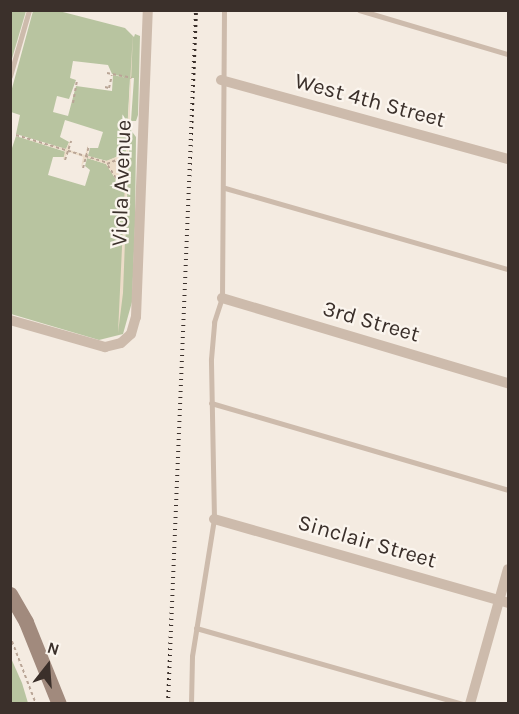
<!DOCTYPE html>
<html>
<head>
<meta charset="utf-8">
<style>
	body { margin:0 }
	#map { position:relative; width:519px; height:714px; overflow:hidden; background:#f4ebe1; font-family:Karla,sans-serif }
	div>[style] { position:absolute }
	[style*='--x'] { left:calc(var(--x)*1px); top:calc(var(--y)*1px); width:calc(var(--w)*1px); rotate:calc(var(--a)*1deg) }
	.green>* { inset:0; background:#b8c4a0 }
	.plaza>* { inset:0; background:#ecdcc8 }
	.path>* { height:2px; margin-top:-1px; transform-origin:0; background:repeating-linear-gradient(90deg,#b9a596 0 3px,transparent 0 6px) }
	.lane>* { height:5px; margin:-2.5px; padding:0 2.5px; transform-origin:2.5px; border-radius:2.5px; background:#cdbbac }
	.street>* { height:10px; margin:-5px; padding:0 5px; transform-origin:5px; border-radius:5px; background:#cdbbac }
	.secondary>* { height:15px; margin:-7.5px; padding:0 7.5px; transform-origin:7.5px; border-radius:7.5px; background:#a18a7d }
	.rail>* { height:4px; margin-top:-2px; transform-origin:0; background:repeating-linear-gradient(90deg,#3b302b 0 1.5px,transparent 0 6px) }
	span { translate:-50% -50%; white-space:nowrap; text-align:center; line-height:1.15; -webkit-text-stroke:4.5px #fbf5ee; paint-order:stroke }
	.street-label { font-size:22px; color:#3b302b }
	.frame { position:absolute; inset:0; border:12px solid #3b302b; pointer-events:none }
	.north { position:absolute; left:18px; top:636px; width:60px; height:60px; -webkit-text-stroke:4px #fbf5ee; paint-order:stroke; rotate:17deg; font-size:16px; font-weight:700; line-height:24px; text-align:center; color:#3b302b }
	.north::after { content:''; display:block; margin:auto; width:21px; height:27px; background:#3b302b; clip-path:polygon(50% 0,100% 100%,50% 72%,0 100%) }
</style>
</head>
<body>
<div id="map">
	<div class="green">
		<div style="clip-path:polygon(11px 10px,26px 11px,11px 62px,10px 11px)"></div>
		<div style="clip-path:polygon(evenodd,33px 11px,59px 11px,125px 28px,134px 37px,135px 34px,140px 36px,138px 115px,136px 121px,131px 121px,134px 78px,130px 78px,126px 153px,107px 161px,88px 156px,90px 148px,98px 148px,103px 132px,65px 120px,60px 137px,69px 142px,66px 149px,16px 134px,20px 115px,11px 112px,11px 92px,33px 11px,73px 61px,108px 65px,112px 74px,127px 78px,113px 75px,112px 91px,76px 86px,68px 116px,53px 112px,57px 96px,69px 99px,76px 80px,70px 78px,73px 61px)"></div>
		<div style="clip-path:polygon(130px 129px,136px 137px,135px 226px,132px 302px,123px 334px,99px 340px,11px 314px,10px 154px,16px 136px,66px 152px,65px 157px,53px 157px,48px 175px,85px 186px,90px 170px,85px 166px,87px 158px,106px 164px,115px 178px,125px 183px,125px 243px)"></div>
		<div style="clip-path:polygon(10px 656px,22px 683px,28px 703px,11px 703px)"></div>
	</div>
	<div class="plaza">
		<div style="clip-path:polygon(133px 32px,123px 293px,118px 333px,125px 183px,115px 178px,106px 164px,87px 158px,81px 167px,83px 157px,69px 152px,63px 160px,65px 151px,16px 136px,66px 149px,70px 141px,70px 150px,85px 155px,88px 145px,88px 156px,106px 161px,126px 153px)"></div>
	</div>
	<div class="path">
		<div style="--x:107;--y:73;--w:25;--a:11"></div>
		<div style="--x:105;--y:87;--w:4;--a:14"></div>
		<div style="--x:109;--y:88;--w:13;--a:-77"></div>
		<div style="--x:73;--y:103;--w:23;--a:-80"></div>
		<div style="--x:16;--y:135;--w:96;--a:16.9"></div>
		<div style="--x:65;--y:160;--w:20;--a:-72"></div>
		<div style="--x:83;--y:168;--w:23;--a:-75"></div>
		<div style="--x:127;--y:182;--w:12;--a:-160"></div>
		<div style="--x:116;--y:178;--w:17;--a:-123"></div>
		<div style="--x:107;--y:164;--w:23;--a:-23"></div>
		<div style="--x:10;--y:636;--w:73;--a:69.1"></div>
	</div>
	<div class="lane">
		<div style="--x:359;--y:10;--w:155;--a:16.5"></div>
		<div style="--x:10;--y:76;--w:69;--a:-73.9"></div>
		<div style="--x:225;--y:188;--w:294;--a:16"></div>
		<div style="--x:211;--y:403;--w:309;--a:16.3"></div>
		<div style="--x:196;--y:628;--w:277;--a:15.9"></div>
		<div style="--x:191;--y:704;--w:48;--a:-88.8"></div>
		<div style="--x:192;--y:656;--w:139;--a:-80.9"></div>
		<div style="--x:214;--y:519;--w:160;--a:-91.1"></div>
		<div style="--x:211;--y:359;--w:37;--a:-85"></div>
		<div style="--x:214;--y:322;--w:25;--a:-72"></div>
		<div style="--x:222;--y:298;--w:288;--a:-89.6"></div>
	</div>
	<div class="street">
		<div style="--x:221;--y:80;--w:298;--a:15.4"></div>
		<div style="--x:222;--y:298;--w:298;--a:16.6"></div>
		<div style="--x:10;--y:320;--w:99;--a:15.9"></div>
		<div style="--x:105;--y:347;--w:16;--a:-14"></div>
		<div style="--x:121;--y:343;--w:13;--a:-42"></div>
		<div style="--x:131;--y:334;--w:18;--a:-74"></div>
		<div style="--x:136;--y:317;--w:307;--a:-87.8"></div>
		<div style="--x:214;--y:519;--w:306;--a:15.9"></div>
		<div style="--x:470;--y:704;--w:140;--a:-74.3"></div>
	</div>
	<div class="secondary">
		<div style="--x:10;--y:594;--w:32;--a:60"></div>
		<div style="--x:26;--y:622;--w:88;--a:68.1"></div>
	</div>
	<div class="rail">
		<div style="--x:168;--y:704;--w:695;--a:-87.69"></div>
	</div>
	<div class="street-label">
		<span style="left:370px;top:101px;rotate:15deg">West 4th Street</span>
		<span style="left:122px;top:183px;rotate:-88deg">Viola Avenue</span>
		<span style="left:371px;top:322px;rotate:16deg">3rd Street</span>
		<span style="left:367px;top:542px;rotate:16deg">Sinclair Street</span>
	</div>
	<div class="frame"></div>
	<div class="north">N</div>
</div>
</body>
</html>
